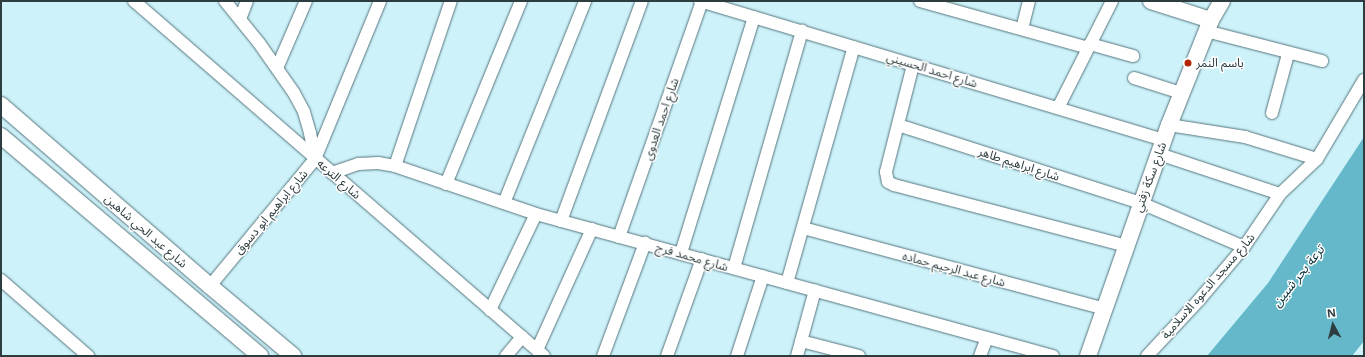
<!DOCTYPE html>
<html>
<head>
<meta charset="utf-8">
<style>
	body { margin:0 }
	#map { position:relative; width:1365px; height:357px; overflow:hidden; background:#cef2fa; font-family:"Open Sans","Noto Sans Arabic",sans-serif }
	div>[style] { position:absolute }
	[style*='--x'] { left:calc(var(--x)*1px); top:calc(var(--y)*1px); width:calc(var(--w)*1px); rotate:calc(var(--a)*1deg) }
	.water>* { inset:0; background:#65b8ca }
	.roads { filter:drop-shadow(0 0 1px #55757d) drop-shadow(0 0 1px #55757d) }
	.street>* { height:12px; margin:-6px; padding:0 6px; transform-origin:6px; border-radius:6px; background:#fff }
	.secondary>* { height:16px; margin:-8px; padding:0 8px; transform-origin:8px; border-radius:8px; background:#fff }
	.dots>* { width:11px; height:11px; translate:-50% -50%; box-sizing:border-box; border:2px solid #fff; border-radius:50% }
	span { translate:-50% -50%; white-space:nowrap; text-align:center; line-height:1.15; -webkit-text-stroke:3px #fff; paint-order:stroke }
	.poi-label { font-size:12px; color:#2d3c3f }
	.left { translate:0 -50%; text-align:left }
	.street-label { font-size:12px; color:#2d3c3f }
	.water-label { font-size:13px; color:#063038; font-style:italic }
	.frame { position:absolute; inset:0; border:2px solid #2d3c3f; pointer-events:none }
	.north { position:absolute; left:1313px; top:305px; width:40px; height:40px; -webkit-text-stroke:3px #fff; paint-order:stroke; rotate:353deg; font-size:11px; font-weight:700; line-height:16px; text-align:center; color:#2d3c3f }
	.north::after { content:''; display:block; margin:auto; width:14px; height:18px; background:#2d3c3f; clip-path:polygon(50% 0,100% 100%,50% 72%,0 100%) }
</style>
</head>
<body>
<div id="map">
	<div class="water">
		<div style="clip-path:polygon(1364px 137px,1364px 341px,1352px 356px,1207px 356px,1268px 283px)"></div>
	</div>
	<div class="roads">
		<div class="street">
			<div style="--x:134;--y:1;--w:542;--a:40.89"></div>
			<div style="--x:225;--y:1;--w:54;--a:51"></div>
			<div style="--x:259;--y:43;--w:61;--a:55"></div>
			<div style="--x:294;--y:93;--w:21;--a:62"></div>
			<div style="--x:304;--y:112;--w:22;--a:74"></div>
			<div style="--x:310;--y:133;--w:26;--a:79"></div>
			<div style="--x:700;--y:1;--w:484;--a:16.7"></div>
			<div style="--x:920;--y:1;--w:174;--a:15.6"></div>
			<div style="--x:240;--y:19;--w:19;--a:-69"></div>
			<div style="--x:1022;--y:29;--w:29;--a:-76"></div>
			<div style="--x:1206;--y:31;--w:120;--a:14.5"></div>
			<div style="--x:1090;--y:44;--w:45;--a:15.6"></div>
			<div style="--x:913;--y:65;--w:110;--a:104.2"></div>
			<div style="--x:886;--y:172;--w:10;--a:79"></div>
			<div style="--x:888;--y:182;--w:7;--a:27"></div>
			<div style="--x:894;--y:185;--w:240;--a:14.7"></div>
			<div style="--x:277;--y:68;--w:73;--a:-66.6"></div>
			<div style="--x:1134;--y:78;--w:49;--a:17.7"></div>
			<div style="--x:1058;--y:108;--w:120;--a:-63.2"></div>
			<div style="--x:1272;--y:113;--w:61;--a:-74.8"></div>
			<div style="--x:898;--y:125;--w:255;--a:17.8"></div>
			<div style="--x:1141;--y:203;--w:112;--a:23.1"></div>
			<div style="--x:1169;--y:125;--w:77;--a:9"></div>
			<div style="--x:1245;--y:137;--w:75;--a:17"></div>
			<div style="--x:1159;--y:154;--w:127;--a:18.3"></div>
			<div style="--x:395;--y:166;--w:174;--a:-71.3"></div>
			<div style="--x:332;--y:173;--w:28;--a:-19"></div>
			<div style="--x:358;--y:164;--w:20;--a:-3"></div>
			<div style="--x:378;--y:163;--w:17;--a:10"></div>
			<div style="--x:395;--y:166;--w:149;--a:18.8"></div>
			<div style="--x:536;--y:214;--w:536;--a:15.36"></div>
			<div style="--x:446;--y:184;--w:198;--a:-67.7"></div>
			<div style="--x:504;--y:203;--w:218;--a:-68.1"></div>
			<div style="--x:561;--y:221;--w:234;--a:-69.8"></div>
			<div style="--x:803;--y:228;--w:313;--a:15"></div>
			<div style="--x:619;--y:237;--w:250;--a:-70.6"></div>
			<div style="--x:681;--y:253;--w:247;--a:-72.8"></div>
			<div style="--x:734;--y:268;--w:247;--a:-74"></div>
			<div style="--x:1;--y:280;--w:116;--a:41.1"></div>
			<div style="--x:787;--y:283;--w:245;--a:-74.2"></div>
			<div style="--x:210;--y:286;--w:165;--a:-50.4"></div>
			<div style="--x:315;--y:159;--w:171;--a:-67.6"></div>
			<div style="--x:490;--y:310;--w:106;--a:-64.4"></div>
			<div style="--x:801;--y:341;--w:60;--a:14.5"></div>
			<div style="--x:537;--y:350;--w:133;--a:-65.6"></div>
			<div style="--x:506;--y:356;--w:25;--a:-50"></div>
			<div style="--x:603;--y:356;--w:121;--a:-69.6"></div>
			<div style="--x:667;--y:356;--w:103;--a:-70.2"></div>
			<div style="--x:737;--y:356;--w:84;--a:-72"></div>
			<div style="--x:797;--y:356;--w:68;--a:-74.7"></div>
			<div style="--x:980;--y:356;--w:19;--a:-69"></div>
			<div style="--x:1147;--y:356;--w:76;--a:-47.1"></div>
			<div style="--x:1199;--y:300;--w:70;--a:-49.7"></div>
			<div style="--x:1244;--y:247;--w:64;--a:-55.8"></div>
			<div style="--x:1280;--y:194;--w:51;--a:-43.4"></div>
			<div style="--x:1317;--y:159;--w:92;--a:-59.3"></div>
		</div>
		<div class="secondary">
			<div style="--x:1151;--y:1;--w:63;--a:17.6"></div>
			<div style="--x:1;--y:105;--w:276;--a:40.9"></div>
			<div style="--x:210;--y:286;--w:109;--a:40.1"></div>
			<div style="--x:1;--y:136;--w:340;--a:40.3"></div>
			<div style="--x:1088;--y:356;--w:245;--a:-70.7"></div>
			<div style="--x:1169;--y:125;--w:113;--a:-68.2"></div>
			<div style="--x:1211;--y:20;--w:22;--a:-60"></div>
		</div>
	</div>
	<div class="dots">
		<div style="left:1188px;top:63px;background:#b22505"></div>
	</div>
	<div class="poi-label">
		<span class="left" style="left:1196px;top:63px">باسم النمر</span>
	</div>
	<div class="street-label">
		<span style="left:932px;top:70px;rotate:17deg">شارع احمد الحسيني</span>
		<span style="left:661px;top:119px;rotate:-71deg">شارع احمد العدوى</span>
		<span style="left:1019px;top:164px;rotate:18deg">شارع ابراهيم طاهر</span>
		<span style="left:1150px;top:177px;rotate:-70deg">شارع سكة زفتي</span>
		<span style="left:339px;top:179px;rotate:41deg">شارع الترعه</span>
		<span style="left:271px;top:212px;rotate:-50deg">شارع ابراهيم ابو دسوق</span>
		<span style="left:146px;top:231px;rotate:41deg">شارع عبد الحي شاهين</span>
		<span style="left:692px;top:257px;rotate:16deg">شارع محمد فرج</span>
		<span style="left:954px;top:269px;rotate:15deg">شارع عبد الرحيم حماده</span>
		<span style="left:1208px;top:286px;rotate:-49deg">شارع مسجد الدعوه الاسلامية</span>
	</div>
	<div class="water-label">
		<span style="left:1298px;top:276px;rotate:-51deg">ترعة بحر شبين</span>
	</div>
	<div class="frame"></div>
	<div class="north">N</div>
</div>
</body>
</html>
